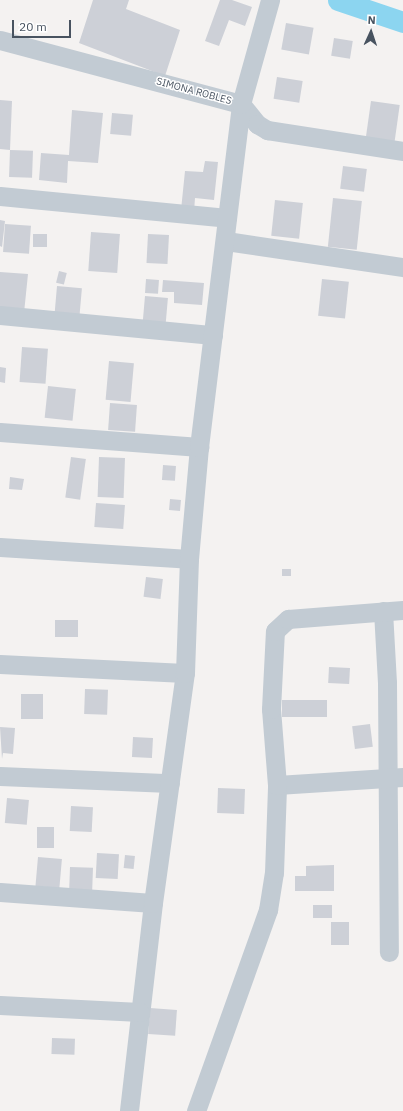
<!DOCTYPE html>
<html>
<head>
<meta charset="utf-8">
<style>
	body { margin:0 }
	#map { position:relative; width:403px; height:1111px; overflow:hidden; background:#f4f2f1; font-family:"IBM Plex Sans",sans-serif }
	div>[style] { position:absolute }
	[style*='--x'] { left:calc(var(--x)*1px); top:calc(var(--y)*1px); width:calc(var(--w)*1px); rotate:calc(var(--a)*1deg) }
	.canal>* { height:21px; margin:-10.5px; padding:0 10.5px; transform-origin:10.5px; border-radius:10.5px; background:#8cd5f0 }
	.building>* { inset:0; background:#cdd0d7; transform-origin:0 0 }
	.street>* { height:19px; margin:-9.5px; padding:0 9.5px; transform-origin:9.5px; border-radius:9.5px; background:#c2cbd3 }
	span { translate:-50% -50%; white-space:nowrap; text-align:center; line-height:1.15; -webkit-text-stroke:3px #fff; paint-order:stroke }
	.street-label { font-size:10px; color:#485360 }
	.north { position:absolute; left:351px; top:12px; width:40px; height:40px; -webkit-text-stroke:3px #fff; paint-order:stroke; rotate:3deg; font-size:11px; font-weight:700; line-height:16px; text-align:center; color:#485360 }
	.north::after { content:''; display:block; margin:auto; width:14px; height:18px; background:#485360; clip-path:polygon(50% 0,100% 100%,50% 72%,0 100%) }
	.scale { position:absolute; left:12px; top:20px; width:59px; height:18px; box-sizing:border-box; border:2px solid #485360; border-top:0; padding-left:5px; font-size:12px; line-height:14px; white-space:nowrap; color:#485360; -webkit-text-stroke:3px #fff; paint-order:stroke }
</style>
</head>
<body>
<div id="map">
	<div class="canal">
		<div style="--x:338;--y:0;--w:69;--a:18.7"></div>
	</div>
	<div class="building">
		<div style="clip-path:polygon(93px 0,129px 0,126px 9px,180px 30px,165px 76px,79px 43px)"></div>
		<div style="clip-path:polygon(220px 0,232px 0,252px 7px,245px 26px,229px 20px,219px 46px,205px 41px)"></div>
		<div style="left:286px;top:23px;width:28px;height:27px;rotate:10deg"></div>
		<div style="left:334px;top:38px;width:19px;height:18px;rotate:9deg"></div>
		<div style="left:277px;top:77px;width:26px;height:22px;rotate:9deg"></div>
		<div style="clip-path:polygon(0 100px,12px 101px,10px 150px,0 149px)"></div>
		<div style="left:371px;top:101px;width:29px;height:41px;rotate:8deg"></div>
		<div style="clip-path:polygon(72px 110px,103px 113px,98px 163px,68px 161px,67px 183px,39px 180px,41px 153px,69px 155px)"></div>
		<div style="left:112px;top:113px;width:21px;height:21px;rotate:5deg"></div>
		<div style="left:10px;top:150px;width:23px;height:27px;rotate:2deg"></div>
		<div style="clip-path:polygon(205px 161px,218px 162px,214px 200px,195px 198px,194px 212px,181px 210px,185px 171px,203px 172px)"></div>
		<div style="left:343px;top:166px;width:24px;height:23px;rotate:7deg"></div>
		<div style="left:333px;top:198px;width:29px;height:49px;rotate:6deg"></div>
		<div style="left:275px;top:200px;width:28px;height:36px;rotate:6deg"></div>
		<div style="clip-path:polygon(0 220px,5px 221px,2px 247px,0 246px)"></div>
		<div style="left:5px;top:224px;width:26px;height:28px;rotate:4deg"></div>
		<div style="left:91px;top:232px;width:29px;height:39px;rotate:4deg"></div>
		<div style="left:33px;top:234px;width:14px;height:13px"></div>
		<div style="left:148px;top:234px;width:21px;height:29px;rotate:3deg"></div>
		<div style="left:59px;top:271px;width:8px;height:12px;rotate:14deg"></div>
		<div style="clip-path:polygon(0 272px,28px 274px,24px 313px,0 312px)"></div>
		<div style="left:146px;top:279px;width:13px;height:14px;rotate:4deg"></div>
		<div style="left:322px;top:279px;width:27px;height:37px;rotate:6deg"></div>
		<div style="clip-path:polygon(163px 280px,204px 283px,202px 305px,174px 303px,174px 292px,162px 292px)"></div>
		<div style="left:57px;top:286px;width:25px;height:31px;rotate:5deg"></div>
		<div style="left:145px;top:296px;width:23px;height:29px;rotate:5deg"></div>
		<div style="left:22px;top:347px;width:26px;height:35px;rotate:4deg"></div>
		<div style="left:109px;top:361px;width:25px;height:39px;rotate:5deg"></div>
		<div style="clip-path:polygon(0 367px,6px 368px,5px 383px,0 382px)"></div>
		<div style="left:48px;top:386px;width:28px;height:32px;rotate:6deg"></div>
		<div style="left:110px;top:403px;width:27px;height:27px;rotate:4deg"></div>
		<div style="left:71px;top:457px;width:15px;height:41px;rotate:8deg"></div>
		<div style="left:99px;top:457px;width:26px;height:40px;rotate:2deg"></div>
		<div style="left:163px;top:465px;width:13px;height:15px;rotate:4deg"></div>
		<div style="clip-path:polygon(10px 477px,24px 479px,22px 490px,9px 489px)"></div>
		<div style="left:170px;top:499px;width:11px;height:11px;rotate:5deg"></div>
		<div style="left:96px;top:503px;width:29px;height:24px;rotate:4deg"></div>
		<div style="left:282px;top:569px;width:9px;height:7px"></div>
		<div style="left:146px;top:577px;width:17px;height:20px;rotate:7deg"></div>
		<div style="left:55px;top:620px;width:23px;height:17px"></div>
		<div style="left:329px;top:667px;width:21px;height:16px;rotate:3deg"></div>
		<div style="left:85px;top:689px;width:23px;height:25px;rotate:2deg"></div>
		<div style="left:21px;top:694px;width:22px;height:25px"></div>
		<div style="left:327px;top:700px;width:17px;height:45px;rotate:90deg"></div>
		<div style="left:370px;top:724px;width:23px;height:18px;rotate:83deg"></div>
		<div style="clip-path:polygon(0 727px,15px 728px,13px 754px,3px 753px,2px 759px)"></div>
		<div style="left:133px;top:737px;width:20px;height:20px;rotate:3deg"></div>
		<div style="left:218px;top:788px;width:27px;height:25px;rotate:2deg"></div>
		<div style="left:7px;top:798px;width:22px;height:25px;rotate:5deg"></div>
		<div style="left:71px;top:806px;width:22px;height:25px;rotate:3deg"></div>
		<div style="left:37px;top:827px;width:17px;height:21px"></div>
		<div style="left:97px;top:853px;width:22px;height:25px;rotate:3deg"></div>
		<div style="left:125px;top:855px;width:10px;height:13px;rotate:6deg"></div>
		<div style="left:38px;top:857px;width:24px;height:29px;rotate:5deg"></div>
		<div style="clip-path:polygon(334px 865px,334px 891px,295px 891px,295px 876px,306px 876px,306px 866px)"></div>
		<div style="left:70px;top:867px;width:23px;height:24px;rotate:2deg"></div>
		<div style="left:313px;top:905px;width:19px;height:13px"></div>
		<div style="left:331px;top:922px;width:18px;height:23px"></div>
		<div style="left:150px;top:1008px;width:27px;height:26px;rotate:4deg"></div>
		<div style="left:52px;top:1038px;width:23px;height:16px;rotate:2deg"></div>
	</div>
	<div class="street">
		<div style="--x:0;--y:40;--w:249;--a:14.9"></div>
		<div style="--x:241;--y:104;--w:26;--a:51"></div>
		<div style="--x:257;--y:124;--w:12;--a:31"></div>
		<div style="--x:267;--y:130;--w:138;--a:8.8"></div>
		<div style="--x:0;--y:196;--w:228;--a:5.5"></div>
		<div style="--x:226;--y:241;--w:179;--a:8.4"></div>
		<div style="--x:0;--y:315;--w:214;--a:5.4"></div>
		<div style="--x:0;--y:432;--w:200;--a:4.3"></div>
		<div style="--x:0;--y:547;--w:189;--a:3.6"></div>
		<div style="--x:383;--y:611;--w:72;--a:86.8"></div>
		<div style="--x:387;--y:683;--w:269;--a:89.6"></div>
		<div style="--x:0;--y:664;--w:185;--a:2.8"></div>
		<div style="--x:0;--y:776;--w:170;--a:2.4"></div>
		<div style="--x:277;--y:785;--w:126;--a:-3.6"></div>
		<div style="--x:0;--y:892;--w:153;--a:4.1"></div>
		<div style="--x:153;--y:903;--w:209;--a:96.6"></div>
		<div style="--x:153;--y:903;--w:232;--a:-82.1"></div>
		<div style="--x:185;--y:673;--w:114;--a:-88"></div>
		<div style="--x:189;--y:559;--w:112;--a:-84.9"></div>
		<div style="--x:199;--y:447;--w:346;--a:-83"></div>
		<div style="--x:241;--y:104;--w:108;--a:-74.4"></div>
		<div style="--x:0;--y:1005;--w:140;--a:2.9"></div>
		<div style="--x:196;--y:1111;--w:214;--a:-70.3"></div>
		<div style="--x:268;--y:910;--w:37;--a:-81"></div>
		<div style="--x:274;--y:873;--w:88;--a:-88"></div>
		<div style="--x:277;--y:785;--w:76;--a:-94.5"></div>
		<div style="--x:271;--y:709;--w:78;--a:-87.1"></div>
		<div style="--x:275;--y:631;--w:18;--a:-43"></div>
		<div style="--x:288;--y:619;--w:115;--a:-4.5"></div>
	</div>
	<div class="street-label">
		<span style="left:194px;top:91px;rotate:15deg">SIMONA ROBLES</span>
	</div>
	<div class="north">N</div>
	<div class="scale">20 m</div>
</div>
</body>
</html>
